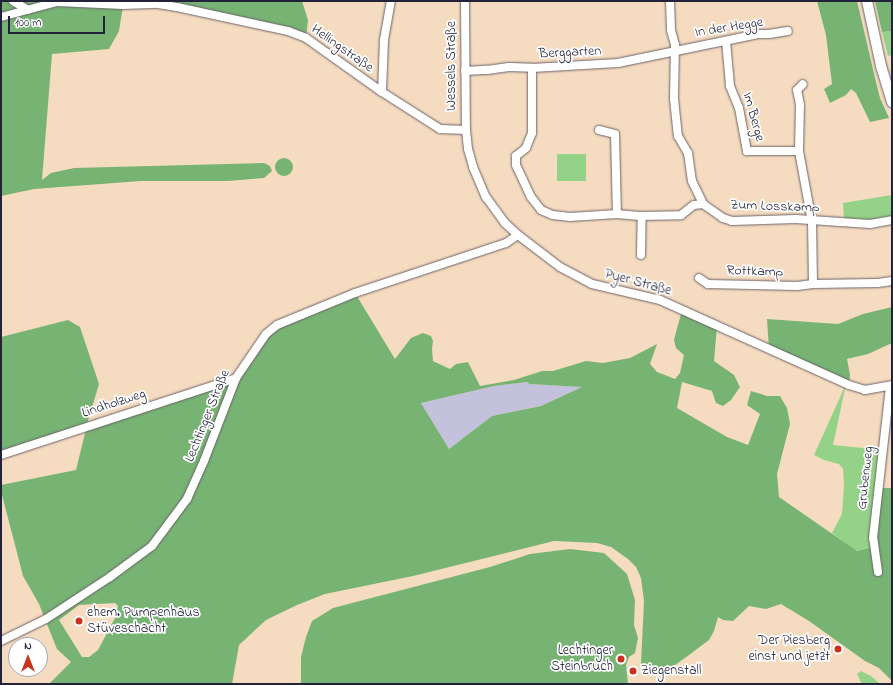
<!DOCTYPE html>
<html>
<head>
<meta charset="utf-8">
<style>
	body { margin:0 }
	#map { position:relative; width:893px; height:685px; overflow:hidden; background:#f5dbbf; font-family:"Indie Flower",sans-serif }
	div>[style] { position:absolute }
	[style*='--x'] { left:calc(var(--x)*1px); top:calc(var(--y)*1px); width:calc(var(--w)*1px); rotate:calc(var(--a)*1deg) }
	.industrial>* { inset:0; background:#c3c1dc }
	.green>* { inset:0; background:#94d288; transform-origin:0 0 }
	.forest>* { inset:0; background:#77b474 }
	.round { border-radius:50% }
	.roads { filter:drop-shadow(0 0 1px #6c6369) drop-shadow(0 0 1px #6c6369) }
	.minor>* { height:8px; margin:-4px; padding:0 4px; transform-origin:4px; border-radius:4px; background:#fff }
	.tertiary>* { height:10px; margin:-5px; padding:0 5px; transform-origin:5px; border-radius:5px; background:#fff }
	.dots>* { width:11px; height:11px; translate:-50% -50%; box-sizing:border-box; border:2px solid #fff; border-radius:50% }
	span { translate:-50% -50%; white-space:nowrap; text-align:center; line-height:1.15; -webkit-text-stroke:3.5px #fff; paint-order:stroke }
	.street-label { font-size:14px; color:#22223b }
	.poi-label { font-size:14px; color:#22223b }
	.left { translate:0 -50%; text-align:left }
	.right { translate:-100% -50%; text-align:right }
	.frame { position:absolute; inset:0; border:2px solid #22223b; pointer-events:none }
	.north { position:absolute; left:8px; top:637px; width:40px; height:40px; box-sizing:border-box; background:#fff; border:1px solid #a7a7b1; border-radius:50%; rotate:0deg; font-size:11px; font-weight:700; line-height:16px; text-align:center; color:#22223b }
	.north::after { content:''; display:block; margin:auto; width:14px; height:18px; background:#c8321e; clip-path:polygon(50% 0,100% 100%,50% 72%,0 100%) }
	.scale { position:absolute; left:8px; top:16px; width:97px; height:18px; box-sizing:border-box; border:2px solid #22223b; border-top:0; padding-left:5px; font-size:12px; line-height:14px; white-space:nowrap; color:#22223b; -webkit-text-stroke:3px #fff; paint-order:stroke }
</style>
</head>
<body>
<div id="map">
	<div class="industrial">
		<div style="clip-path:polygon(527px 382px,531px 384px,582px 387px,541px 406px,492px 416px,449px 449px,421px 403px,494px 386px)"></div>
	</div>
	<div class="green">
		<div style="clip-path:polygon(892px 31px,892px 55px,888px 56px,882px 32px)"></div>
		<div style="left:557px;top:154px;width:29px;height:27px"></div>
		<div style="clip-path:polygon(892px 195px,892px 215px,881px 220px,844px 220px,843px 203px)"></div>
		<div style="clip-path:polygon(846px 384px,833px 445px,882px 450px,873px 538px,869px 548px,856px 551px,832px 533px,842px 514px,844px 486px,843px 469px,839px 464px,824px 460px,814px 455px)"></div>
		<div style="clip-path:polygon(861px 671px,871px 676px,880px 684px,862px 684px,857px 674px)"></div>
	</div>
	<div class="forest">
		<div style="clip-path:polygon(1px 1px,302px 1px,308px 20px,306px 38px,177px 7px,123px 6px,119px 31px,109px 49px,52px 54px,42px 180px,51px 173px,74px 168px,264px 163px,270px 166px,272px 171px,264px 178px,227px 181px,141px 181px,34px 189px,1px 196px)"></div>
		<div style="clip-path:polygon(817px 1px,857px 1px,876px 82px,880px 98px,889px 118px,870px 122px,856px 93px,851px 89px,846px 95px,830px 103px,824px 89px,832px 84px,826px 35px)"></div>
		<div style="clip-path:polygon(875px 1px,892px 1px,892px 31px,882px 32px)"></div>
		<div class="round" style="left:275px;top:158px;width:18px;height:18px"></div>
		<div style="clip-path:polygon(evenodd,355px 293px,395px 359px,411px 338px,423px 333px,431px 336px,433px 341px,432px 349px,433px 361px,450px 369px,456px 364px,468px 362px,480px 386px,514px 380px,542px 371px,553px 371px,586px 361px,603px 363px,630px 358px,657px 344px,650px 364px,657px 372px,675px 379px,680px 373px,684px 355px,676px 348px,674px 340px,682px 310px,717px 326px,714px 361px,734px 375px,740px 387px,731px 400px,723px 406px,716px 403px,712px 391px,682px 382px,677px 408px,727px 437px,748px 445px,760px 414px,747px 405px,751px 391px,767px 396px,780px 396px,787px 408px,790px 424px,777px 474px,779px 497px,857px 551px,869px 548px,873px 538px,878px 488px,892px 488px,892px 681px,879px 668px,865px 661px,809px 621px,781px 604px,766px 609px,749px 606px,733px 621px,723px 620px,718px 617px,714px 631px,709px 640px,689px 655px,675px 665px,655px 672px,644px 671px,641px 664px,644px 601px,641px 578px,636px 567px,628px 559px,611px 547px,597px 543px,554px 541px,413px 576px,325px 594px,297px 605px,266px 620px,239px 645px,232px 684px,49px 684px,71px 662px,57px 649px,39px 604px,23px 576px,1px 491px,1px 485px,76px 470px,86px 429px,235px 378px,265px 334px,355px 293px,527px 382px,530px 384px,582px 387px,541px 406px,492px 416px,449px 449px,421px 403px,494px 386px,527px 382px,355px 293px,115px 603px,118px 606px,115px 618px,98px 650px,89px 657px,82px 657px,59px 620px,79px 605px,115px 603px)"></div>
		<div style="clip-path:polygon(892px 307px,892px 343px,868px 354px,847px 359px,850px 375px,849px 385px,769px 349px,767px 319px,838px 324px,863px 314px)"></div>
		<div style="clip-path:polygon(68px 320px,80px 327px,99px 384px,87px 424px,1px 453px,1px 337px)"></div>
		<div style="clip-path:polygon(570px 549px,604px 553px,627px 574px,635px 600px,634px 625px,638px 638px,635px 653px,629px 657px,626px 665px,628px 684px,301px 684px,301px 657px,306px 637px,312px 621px,333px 608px,490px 567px,530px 554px)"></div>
	</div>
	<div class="roads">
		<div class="minor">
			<div style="--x:13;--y:1;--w:17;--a:31"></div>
			<div style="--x:465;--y:1;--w:129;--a:89.6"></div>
			<div style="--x:466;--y:130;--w:19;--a:84"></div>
			<div style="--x:468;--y:149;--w:19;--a:74"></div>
			<div style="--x:473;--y:167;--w:33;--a:67"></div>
			<div style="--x:486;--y:197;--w:32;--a:54"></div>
			<div style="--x:505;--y:223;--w:18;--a:43"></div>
			<div style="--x:518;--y:235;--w:53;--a:37.3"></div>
			<div style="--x:560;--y:267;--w:36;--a:28"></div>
			<div style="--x:592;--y:284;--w:70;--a:13.2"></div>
			<div style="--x:660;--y:300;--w:207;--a:24.2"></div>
			<div style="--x:849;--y:385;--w:17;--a:17"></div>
			<div style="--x:865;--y:390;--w:27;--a:-10"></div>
			<div style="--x:670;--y:1;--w:29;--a:88"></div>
			<div style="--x:671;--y:30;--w:16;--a:75"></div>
			<div style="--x:675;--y:45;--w:54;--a:91.1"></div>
			<div style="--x:674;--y:99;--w:37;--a:84"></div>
			<div style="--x:678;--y:136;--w:20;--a:60"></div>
			<div style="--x:688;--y:153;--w:28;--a:82"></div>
			<div style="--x:692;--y:181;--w:25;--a:64"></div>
			<div style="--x:703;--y:204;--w:24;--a:35"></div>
			<div style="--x:723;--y:218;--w:9;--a:18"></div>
			<div style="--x:732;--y:221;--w:64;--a:-1.8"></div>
			<div style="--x:796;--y:219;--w:74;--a:3.9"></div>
			<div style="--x:870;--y:224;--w:22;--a:-10"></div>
			<div style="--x:1;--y:17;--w:58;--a:-15"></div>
			<div style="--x:57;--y:2;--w:66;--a:2.6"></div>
			<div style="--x:123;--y:5;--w:35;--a:-2"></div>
			<div style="--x:158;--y:4;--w:19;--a:9"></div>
			<div style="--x:177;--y:7;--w:114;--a:12.2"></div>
			<div style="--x:288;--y:31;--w:19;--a:21"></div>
			<div style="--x:306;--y:38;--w:93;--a:35.4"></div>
			<div style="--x:382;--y:92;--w:69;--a:32.5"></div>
			<div style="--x:440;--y:129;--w:26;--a:2"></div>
			<div style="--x:726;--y:41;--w:45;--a:84.9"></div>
			<div style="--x:730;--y:86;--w:24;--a:68"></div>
			<div style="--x:739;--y:108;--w:44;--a:79.5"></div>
			<div style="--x:747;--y:151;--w:52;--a:0"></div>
			<div style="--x:532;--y:68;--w:65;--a:90"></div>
			<div style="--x:532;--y:133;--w:16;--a:112"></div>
			<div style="--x:526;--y:148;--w:13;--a:141"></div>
			<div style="--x:516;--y:156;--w:9;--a:90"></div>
			<div style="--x:516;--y:165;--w:35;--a:65"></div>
			<div style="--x:531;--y:197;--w:16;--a:52"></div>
			<div style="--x:541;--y:210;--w:13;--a:23"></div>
			<div style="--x:553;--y:215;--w:17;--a:7"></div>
			<div style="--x:570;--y:217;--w:47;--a:-3.7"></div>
			<div style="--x:617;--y:214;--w:25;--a:5"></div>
			<div style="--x:642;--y:216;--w:39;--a:-1"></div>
			<div style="--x:681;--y:215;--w:16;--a:-38"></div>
			<div style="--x:694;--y:205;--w:9;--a:-6"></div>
			<div style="--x:465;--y:71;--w:22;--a:-3"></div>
			<div style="--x:487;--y:70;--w:22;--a:-8"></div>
			<div style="--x:509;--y:67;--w:23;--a:2"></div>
			<div style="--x:532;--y:68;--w:86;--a:-3.3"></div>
			<div style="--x:618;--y:63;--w:143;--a:-11.7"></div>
			<div style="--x:758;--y:34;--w:11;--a:0"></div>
			<div style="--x:769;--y:34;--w:19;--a:-9"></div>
			<div style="--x:382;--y:92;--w:52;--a:-87.8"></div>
			<div style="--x:384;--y:40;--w:40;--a:-80"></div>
			<div style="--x:599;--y:130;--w:16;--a:14"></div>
			<div style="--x:615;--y:134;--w:80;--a:88.6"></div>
			<div style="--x:641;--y:255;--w:39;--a:-89"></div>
			<div style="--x:699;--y:278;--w:11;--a:34"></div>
			<div style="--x:708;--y:284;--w:89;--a:1.3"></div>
			<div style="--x:797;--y:286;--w:16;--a:-7"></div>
			<div style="--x:813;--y:284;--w:62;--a:-90.9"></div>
			<div style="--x:812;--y:222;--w:72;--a:-100.4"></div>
			<div style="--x:799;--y:151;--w:46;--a:-88.8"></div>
			<div style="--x:800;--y:105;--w:15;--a:-101"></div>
			<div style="--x:797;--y:90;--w:8;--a:-45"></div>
			<div style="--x:813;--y:284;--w:65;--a:-0.9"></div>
			<div style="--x:878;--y:283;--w:14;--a:-8"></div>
			<div style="--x:1;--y:455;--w:247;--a:-18.1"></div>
			<div style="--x:878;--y:572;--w:34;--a:-98"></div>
			<div style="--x:873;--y:538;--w:153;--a:-83.6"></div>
			<div style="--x:1;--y:641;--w:50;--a:-26.1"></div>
			<div style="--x:46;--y:619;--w:77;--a:-33.3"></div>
			<div style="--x:110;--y:577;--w:52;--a:-36.4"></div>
			<div style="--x:152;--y:546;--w:59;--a:-53.3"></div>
			<div style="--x:187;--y:499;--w:42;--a:-65.9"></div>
			<div style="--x:204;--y:461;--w:89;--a:-68.9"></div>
			<div style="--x:236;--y:378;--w:53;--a:-55.7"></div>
			<div style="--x:266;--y:334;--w:14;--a:-39"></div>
			<div style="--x:277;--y:325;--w:84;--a:-22.3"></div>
			<div style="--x:355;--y:293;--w:159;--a:-18.3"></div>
			<div style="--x:506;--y:243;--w:14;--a:-34"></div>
		</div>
		<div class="tertiary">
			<div style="--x:867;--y:1;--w:66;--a:77.8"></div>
			<div style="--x:881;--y:66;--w:38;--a:73"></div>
		</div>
	</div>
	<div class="dots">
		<div style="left:79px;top:621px;background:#c8321e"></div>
		<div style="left:838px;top:649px;background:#c8321e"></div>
		<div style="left:621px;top:659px;background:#c8321e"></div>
		<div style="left:633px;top:671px;background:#c8321e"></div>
	</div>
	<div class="street-label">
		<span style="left:729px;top:28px;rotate:-9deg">In der Hegge</span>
		<span style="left:342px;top:49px;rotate:35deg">Hellingstraße</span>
		<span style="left:570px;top:53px;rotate:-3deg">Berggarten</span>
		<span style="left:452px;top:66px;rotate:-90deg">Wessels Straße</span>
		<span style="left:753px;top:117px;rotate:74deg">Im Berge</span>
		<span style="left:775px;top:207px;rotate:2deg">Zum Losskamp</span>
		<span style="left:755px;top:272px;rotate:2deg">Rottkamp</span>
		<span style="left:638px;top:283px;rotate:15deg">Pyer Straße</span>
		<span style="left:114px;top:404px;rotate:-18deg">Lindholzweg</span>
		<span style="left:208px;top:416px;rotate:-68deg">Lechtinger Straße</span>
		<span style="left:866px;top:478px;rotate:-84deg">Grubenweg</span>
	</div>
	<div class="poi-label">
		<span class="left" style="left:87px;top:621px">ehem. Pumpenhaus<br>Stüveschacht</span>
		<span class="right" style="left:830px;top:649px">Der Piesberg<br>einst und jetzt</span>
		<span class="right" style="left:613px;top:659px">Lechtinger<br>Steinbruch</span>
		<span class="left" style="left:641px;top:671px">Ziegenstall</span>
	</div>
	<div class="frame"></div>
	<div class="north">N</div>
	<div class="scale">100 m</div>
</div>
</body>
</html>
